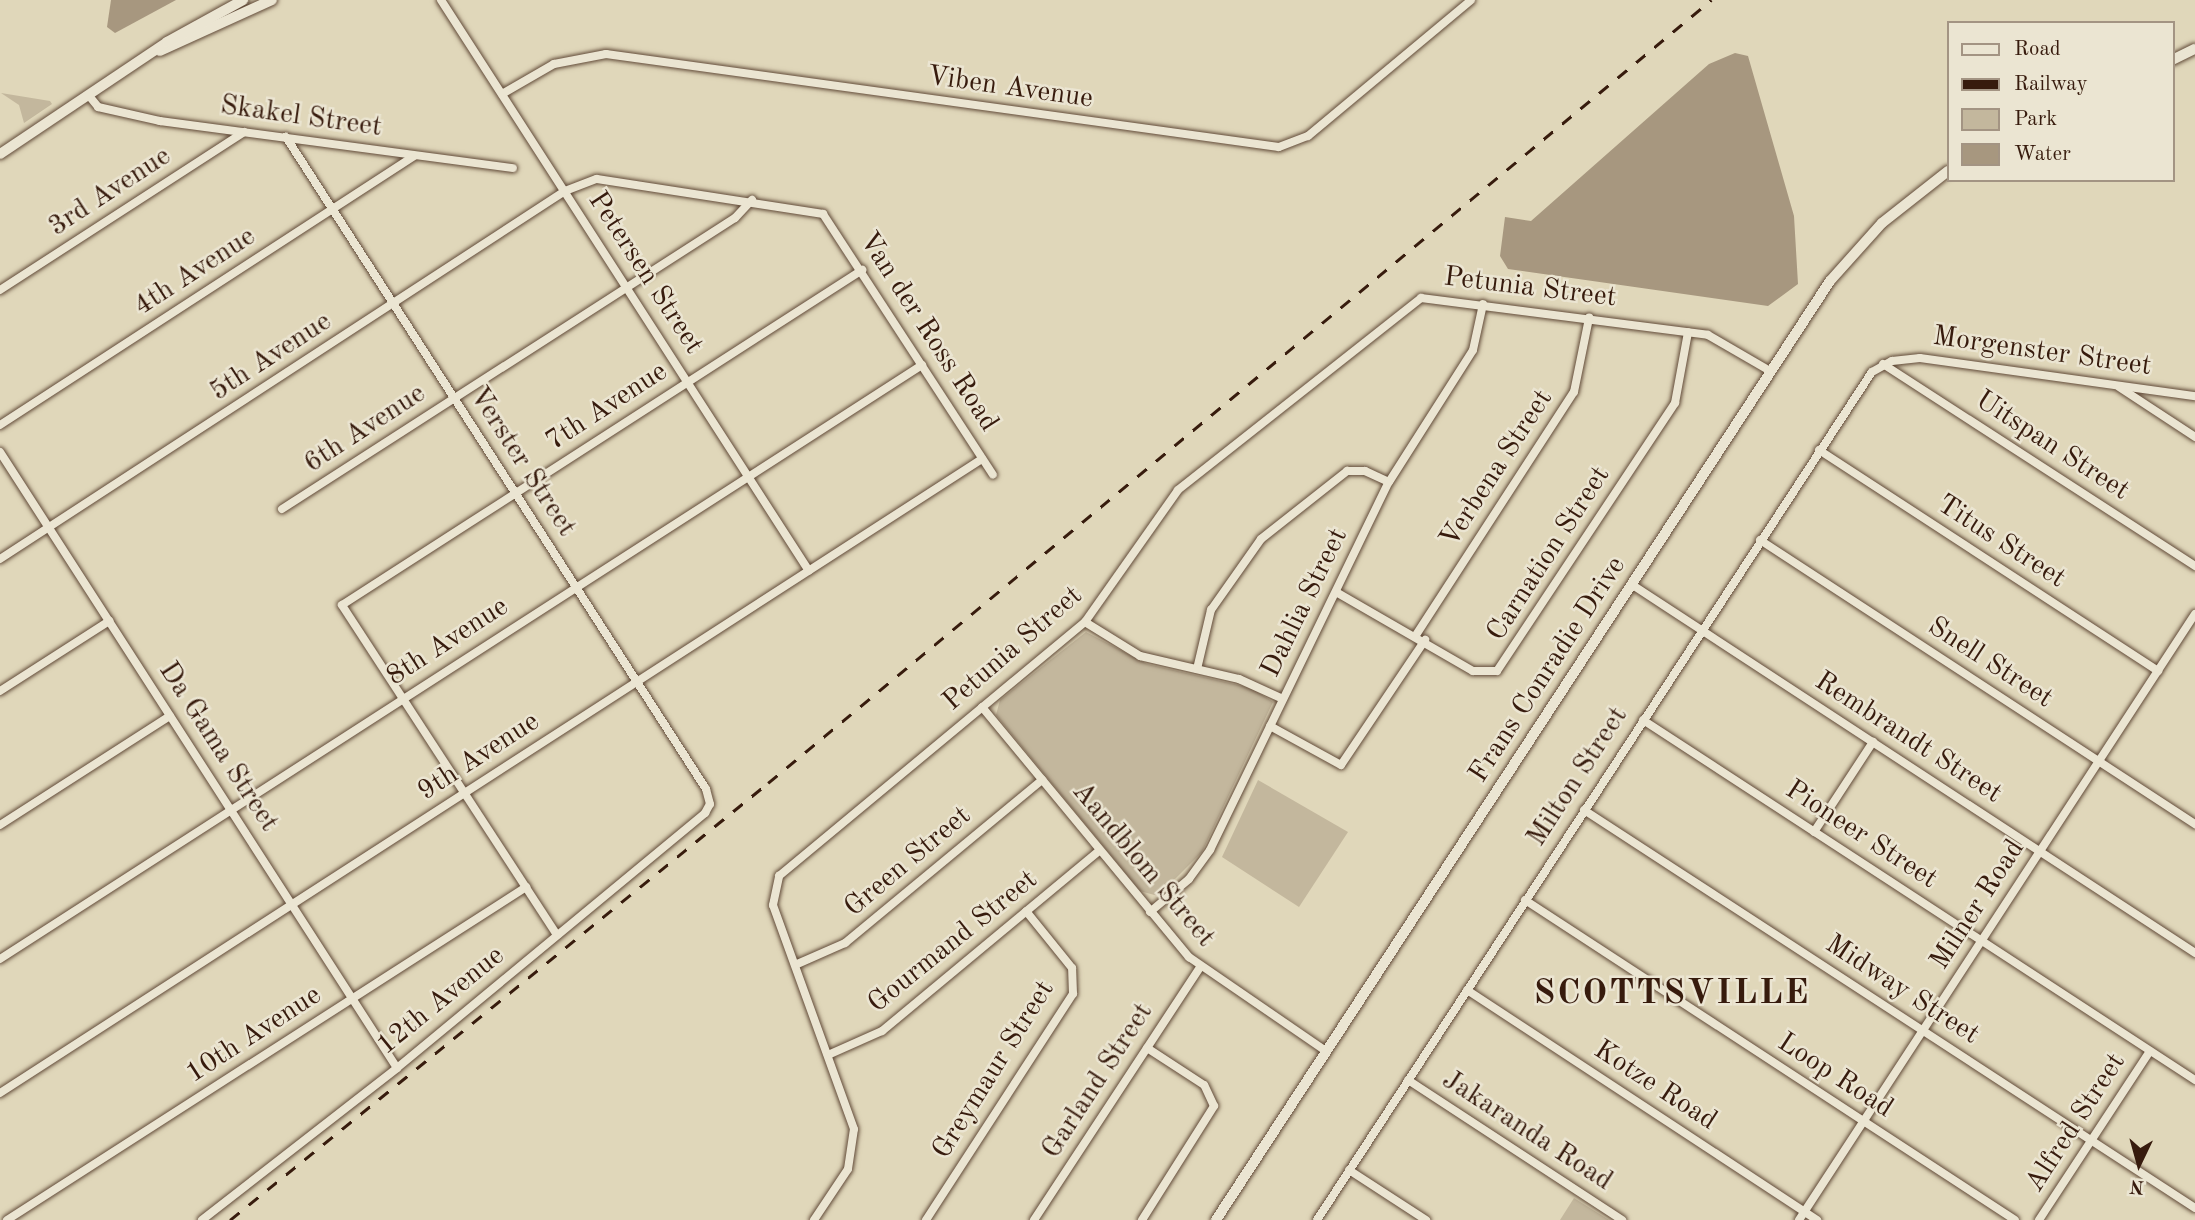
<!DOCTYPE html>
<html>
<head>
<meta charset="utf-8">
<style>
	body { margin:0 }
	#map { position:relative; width:2195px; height:1220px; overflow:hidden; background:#e0d7ba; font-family:"Old Standard TT",serif }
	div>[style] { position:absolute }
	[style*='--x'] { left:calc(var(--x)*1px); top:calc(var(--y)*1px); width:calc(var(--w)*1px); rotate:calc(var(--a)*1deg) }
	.green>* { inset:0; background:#c3b79d }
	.water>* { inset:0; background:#a7977f }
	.roads { filter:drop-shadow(0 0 2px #614a38) drop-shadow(0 0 2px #614a38) }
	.street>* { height:8px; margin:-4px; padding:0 4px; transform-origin:4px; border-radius:4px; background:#ebe5d2 }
	.secondary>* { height:10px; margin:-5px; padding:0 5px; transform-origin:5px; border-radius:5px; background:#ebe5d2 }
	.rail>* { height:2.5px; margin-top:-1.25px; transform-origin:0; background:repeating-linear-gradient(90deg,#371b0d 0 12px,transparent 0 24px) }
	span { translate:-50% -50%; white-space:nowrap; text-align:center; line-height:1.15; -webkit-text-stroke:5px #ebe5d2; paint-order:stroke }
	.street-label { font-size:28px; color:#371b0d }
	.district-label { font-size:35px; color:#371b0d; font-weight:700; letter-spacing:2px }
	.legend { position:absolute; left:1947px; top:21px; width:228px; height:161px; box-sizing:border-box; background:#ebe5d2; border:2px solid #a39483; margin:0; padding:9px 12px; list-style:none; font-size:21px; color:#371b0d }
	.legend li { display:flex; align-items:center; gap:14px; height:35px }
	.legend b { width:35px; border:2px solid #a39483 }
	.north { position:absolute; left:2104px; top:1129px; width:70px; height:70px; -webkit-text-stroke:5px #ebe5d2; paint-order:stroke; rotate:185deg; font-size:19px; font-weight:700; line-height:28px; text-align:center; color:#371b0d }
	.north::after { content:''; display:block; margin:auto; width:24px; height:32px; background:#371b0d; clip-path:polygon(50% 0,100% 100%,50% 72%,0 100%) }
</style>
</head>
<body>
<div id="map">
	<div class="green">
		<div style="clip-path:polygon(1px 93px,50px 101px,52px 104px,24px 123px,19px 105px)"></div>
		<div style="clip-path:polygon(1086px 632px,1147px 664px,1251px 688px,1273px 702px,1202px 852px,1158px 896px,1140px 891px,996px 715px,1000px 700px)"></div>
		<div style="clip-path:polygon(1258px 780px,1348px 832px,1299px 907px,1222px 857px)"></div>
		<div style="clip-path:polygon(1574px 1198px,1609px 1220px,1560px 1220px)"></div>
	</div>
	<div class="water">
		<div style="clip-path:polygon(111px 0,176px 0,115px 33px,107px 27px)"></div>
		<div style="clip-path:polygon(1735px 53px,1748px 56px,1794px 216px,1798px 284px,1768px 306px,1508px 269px,1500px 256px,1505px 217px,1531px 221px,1709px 64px)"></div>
	</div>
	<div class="roads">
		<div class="street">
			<div style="--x:441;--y:0;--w:679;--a:57.2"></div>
			<div style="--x:502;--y:94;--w:60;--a:-30"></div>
			<div style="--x:554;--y:64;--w:53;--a:-10.9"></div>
			<div style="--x:606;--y:54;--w:679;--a:7.87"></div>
			<div style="--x:1279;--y:147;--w:31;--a:-21"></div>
			<div style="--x:1308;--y:136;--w:212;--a:-39.8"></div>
			<div style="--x:90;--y:97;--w:13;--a:51"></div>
			<div style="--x:98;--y:107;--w:64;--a:12.7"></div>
			<div style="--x:160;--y:121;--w:356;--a:7.6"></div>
			<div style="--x:0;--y:290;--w:291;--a:-32.9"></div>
			<div style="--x:1883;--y:364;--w:372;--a:32.9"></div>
			<div style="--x:2119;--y:387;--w:91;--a:33.3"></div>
			<div style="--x:0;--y:425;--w:494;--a:-33"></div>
			<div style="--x:1819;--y:450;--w:405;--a:33.1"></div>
			<div style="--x:0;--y:452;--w:733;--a:57.2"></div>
			<div style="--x:282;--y:509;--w:538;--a:-32.72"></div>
			<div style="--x:735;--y:218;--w:25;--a:-47"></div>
			<div style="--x:1760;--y:540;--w:520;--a:33.14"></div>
			<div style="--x:0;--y:559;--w:674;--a:-33.08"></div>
			<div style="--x:565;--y:191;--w:34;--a:-21"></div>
			<div style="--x:597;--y:179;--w:229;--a:8.8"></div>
			<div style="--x:823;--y:214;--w:311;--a:56.9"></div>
			<div style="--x:1631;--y:584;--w:674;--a:33.19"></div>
			<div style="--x:1336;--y:592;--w:158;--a:30"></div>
			<div style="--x:1473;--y:671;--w:24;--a:0"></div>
			<div style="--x:1497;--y:671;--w:322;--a:-56.4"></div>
			<div style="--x:1675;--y:403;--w:72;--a:-79.6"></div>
			<div style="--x:1085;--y:622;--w:65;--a:31.7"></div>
			<div style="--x:1140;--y:656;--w:102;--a:13.1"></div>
			<div style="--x:1239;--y:679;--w:48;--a:24.4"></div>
			<div style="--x:1416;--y:635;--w:290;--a:-57"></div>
			<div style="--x:1574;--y:392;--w:76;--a:-78.5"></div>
			<div style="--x:1197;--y:669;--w:61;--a:-76.7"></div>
			<div style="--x:1211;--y:610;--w:87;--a:-54.8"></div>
			<div style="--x:1261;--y:539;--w:110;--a:-38.3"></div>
			<div style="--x:1347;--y:471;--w:18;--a:0"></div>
			<div style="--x:1365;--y:471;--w:26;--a:25"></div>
			<div style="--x:0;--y:691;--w:130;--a:-32.7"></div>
			<div style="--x:982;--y:707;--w:325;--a:50.4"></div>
			<div style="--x:1189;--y:957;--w:166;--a:34.5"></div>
			<div style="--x:1643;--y:720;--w:659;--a:33.11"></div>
			<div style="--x:1270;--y:726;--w:81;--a:28.8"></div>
			<div style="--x:1341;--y:765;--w:151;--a:-56.1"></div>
			<div style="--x:1584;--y:810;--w:729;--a:33.08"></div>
			<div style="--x:0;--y:825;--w:202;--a:-32.7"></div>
			<div style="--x:1814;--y:832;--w:108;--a:-56.8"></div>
			<div style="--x:1525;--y:900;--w:585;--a:33.15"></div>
			<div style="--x:1150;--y:912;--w:51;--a:-40.2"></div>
			<div style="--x:1189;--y:879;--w:36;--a:-54"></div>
			<div style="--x:1210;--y:850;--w:409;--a:-64.1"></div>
			<div style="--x:1389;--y:482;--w:156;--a:-57.5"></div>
			<div style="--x:1473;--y:350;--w:47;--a:-77.7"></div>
			<div style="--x:557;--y:935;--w:394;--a:-123.1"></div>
			<div style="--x:342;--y:605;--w:619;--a:-32.79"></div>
			<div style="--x:0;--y:959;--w:1097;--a:-32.79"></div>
			<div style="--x:795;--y:965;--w:55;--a:-23.7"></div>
			<div style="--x:845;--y:943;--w:256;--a:-39.6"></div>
			<div style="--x:1467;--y:990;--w:419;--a:33.3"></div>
			<div style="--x:828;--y:1055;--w:59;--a:-24"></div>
			<div style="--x:882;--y:1031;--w:282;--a:-39.7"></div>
			<div style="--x:1408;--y:1080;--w:256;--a:33.2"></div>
			<div style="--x:0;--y:1093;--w:1169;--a:-32.85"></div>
			<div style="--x:1349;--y:1170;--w:92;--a:33"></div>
			<div style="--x:7;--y:1220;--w:617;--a:-32.68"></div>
			<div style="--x:202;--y:1220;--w:247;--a:-37.9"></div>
			<div style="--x:397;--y:1068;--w:400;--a:-39.6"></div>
			<div style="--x:705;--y:813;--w:10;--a:-61"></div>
			<div style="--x:710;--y:804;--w:16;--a:-105"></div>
			<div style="--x:706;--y:789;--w:776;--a:-122.79"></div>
			<div style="--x:814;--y:1220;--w:61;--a:-56.3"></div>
			<div style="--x:848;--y:1169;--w:40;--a:-81.5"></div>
			<div style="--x:854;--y:1129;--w:238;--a:-109.9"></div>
			<div style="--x:773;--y:905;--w:30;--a:-78"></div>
			<div style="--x:779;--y:876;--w:398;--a:-39.7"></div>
			<div style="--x:1085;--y:622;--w:161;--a:-54.8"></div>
			<div style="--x:1178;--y:490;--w:310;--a:-38.3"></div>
			<div style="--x:1421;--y:298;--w:289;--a:7.3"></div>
			<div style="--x:1708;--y:335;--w:72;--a:30.1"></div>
			<div style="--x:926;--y:1220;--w:270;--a:-57"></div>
			<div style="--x:1073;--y:994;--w:26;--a:-92"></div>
			<div style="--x:1072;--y:968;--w:73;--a:-128.9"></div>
			<div style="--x:1034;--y:1220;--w:303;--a:-56.7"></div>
			<div style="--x:1142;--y:1220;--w:135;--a:-57.7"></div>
			<div style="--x:1214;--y:1106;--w:23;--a:-115"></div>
			<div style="--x:1204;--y:1085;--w:68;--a:-147"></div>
			<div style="--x:1317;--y:1220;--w:1013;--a:-56.8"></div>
			<div style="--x:1872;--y:372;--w:23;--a:-29"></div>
			<div style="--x:1892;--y:361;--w:28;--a:-6"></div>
			<div style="--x:1920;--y:358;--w:278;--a:7.9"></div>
			<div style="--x:1799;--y:1220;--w:724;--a:-56.84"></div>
			<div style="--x:2039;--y:1220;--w:202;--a:-56.7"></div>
		</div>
		<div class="secondary">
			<div style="--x:160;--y:51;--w:123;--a:-24.5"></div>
			<div style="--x:2172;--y:60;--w:25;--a:-26"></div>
			<div style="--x:0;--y:154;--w:201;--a:-33.8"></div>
			<div style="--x:167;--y:42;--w:87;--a:-28.9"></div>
			<div style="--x:1216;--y:1220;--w:1122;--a:-56.82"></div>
			<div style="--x:1830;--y:281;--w:78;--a:-48.1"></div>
			<div style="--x:1882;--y:223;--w:84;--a:-38.2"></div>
		</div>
	</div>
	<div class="rail">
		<div style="--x:230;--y:1220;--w:693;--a:-39.09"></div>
		<div style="--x:768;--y:783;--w:1226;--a:-39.7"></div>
	</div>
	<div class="street-label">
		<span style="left:1010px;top:88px;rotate:8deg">Viben Avenue</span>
		<span style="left:301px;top:117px;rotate:8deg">Skakel Street</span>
		<span style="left:110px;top:192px;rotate:-33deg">3rd Avenue</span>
		<span style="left:195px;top:272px;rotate:-33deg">4th Avenue</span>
		<span style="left:645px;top:273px;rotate:57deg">Petersen Street</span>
		<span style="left:1530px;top:288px;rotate:7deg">Petunia Street</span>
		<span style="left:928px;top:332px;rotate:57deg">Van der Ross Road</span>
		<span style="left:2042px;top:352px;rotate:8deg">Morgenster Street</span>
		<span style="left:271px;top:357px;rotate:-33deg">5th Avenue</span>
		<span style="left:607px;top:407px;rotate:-33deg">7th Avenue</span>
		<span style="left:365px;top:429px;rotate:-33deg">6th Avenue</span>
		<span style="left:2052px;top:446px;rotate:33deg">Uitspan Street</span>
		<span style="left:522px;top:462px;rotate:57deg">Verster Street</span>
		<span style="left:1497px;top:469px;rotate:-57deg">Verbena Street</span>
		<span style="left:2001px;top:542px;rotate:33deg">Titus Street</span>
		<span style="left:1549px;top:554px;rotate:-57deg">Carnation Street</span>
		<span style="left:1305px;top:603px;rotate:-64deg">Dahlia Street</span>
		<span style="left:448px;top:642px;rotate:-33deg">8th Avenue</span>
		<span style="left:1013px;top:649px;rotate:-41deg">Petunia Street</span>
		<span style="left:1990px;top:663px;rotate:33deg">Snell Street</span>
		<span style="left:1548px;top:670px;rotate:-57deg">Frans Conradie Drive</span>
		<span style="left:1908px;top:738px;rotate:33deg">Rembrandt Street</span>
		<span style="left:218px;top:747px;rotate:57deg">Da Gama Street</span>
		<span style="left:479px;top:757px;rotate:-33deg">9th Avenue</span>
		<span style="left:1578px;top:777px;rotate:-57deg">Milton Street</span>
		<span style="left:1861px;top:835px;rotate:33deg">Pioneer Street</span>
		<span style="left:908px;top:862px;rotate:-40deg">Green Street</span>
		<span style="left:1143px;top:865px;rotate:50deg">Aandblom Street</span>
		<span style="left:1978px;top:905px;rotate:-57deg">Milner Road</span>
		<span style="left:953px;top:942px;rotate:-39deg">Gourmand Street</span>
		<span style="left:1902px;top:990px;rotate:33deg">Midway Street</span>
		<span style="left:441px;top:1001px;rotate:-39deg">12th Avenue</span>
		<span style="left:254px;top:1035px;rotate:-33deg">10th Avenue</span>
		<span style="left:994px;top:1070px;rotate:-58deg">Greymaur Street</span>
		<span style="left:1835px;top:1076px;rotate:33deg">Loop Road</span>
		<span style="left:1098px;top:1081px;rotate:-57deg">Garland Street</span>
		<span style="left:1655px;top:1086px;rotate:33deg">Kotze Road</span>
		<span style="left:2076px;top:1123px;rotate:-57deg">Alfred Street</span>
		<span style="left:1527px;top:1131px;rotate:33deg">Jakaranda Road</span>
	</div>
	<div class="district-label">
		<span style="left:1672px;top:994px">SCOTTSVILLE</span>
	</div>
	<ul class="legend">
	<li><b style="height:9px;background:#ebe5d2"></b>Road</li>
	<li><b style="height:9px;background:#371b0d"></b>Railway</li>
	<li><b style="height:19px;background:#c3b79d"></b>Park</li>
	<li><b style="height:19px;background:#a7977f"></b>Water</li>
	</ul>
	<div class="north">N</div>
</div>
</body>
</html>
